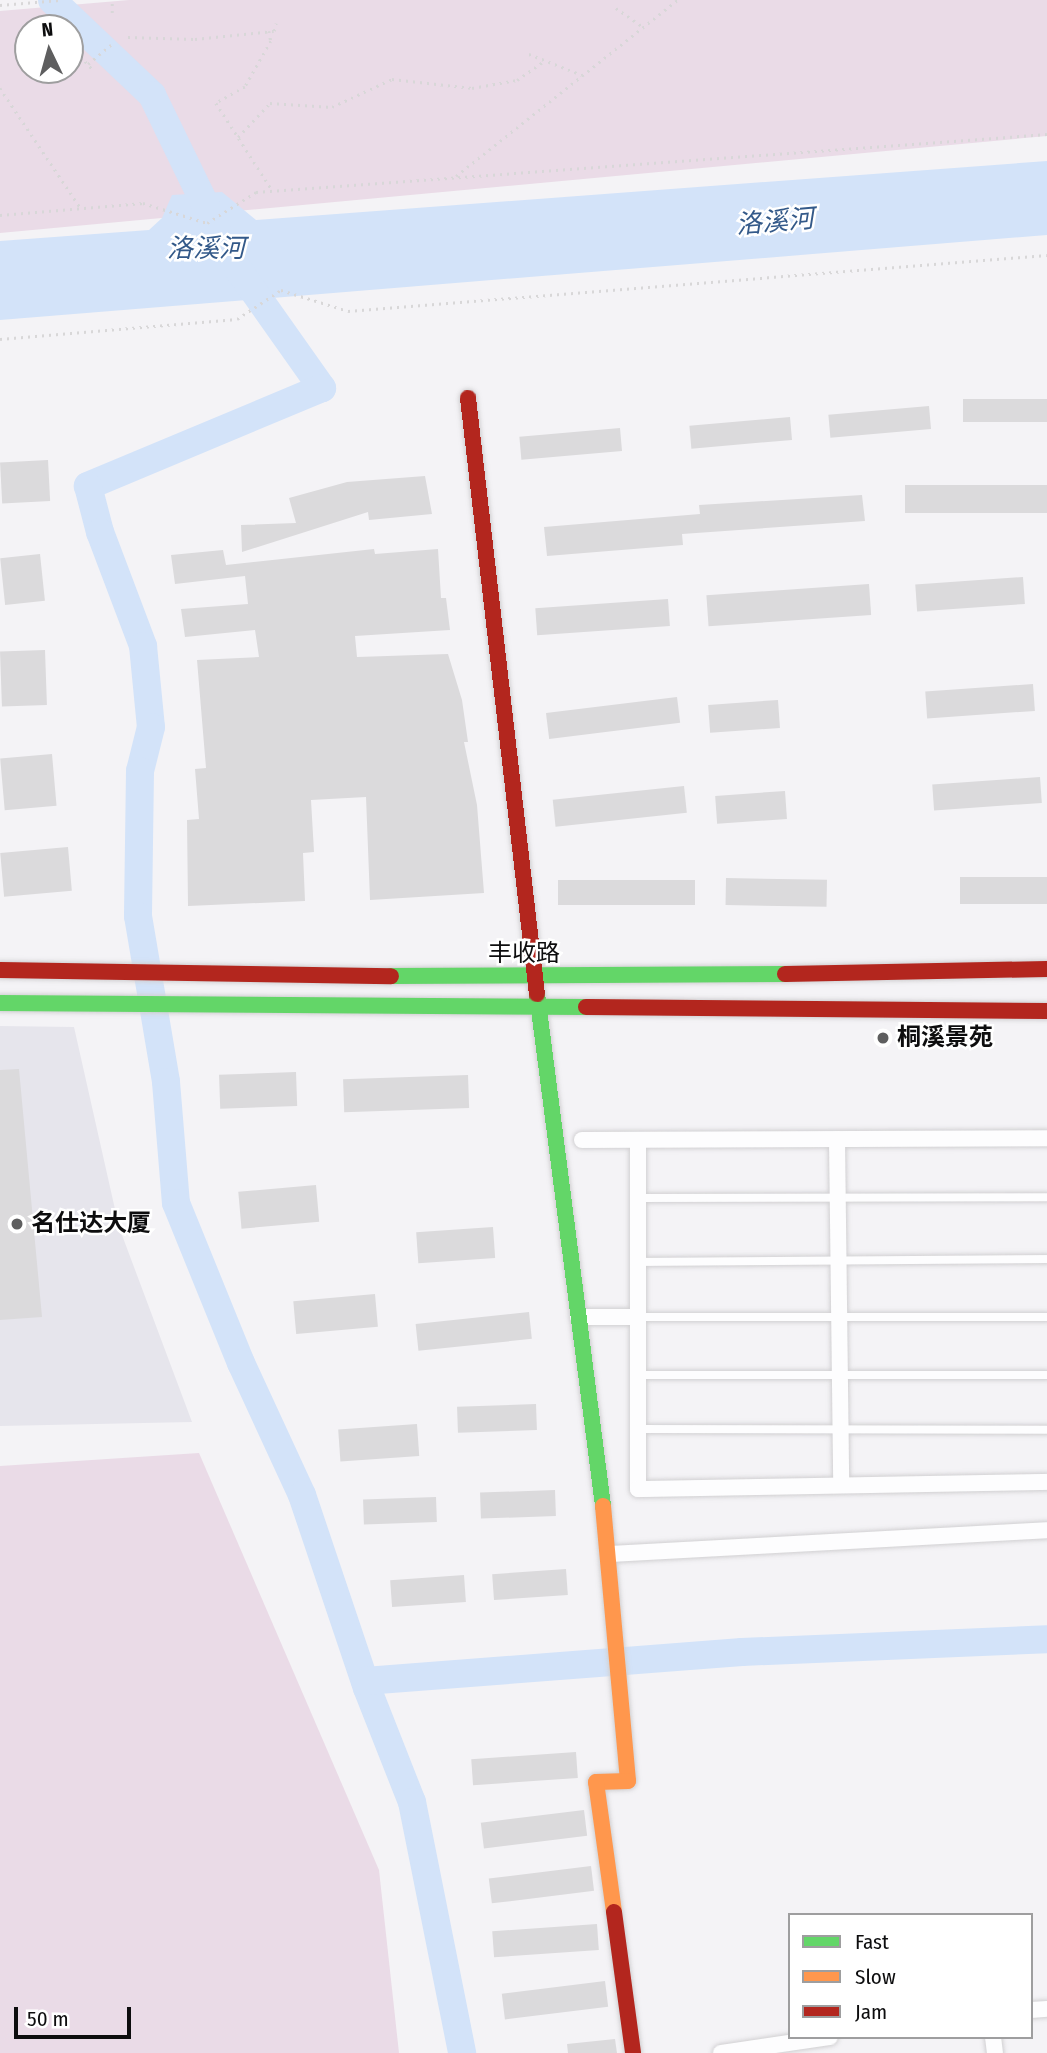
<!DOCTYPE html>
<html>
<head>
<meta charset="utf-8">
<style>
	body { margin:0 }
	#map { position:relative; width:1047px; height:2053px; overflow:hidden; background:#f4f3f6; font-family:"Fira Sans Condensed","Noto Sans SC",sans-serif }
	div>[style] { position:absolute }
	[style*='--x'] { left:calc(var(--x)*1px); top:calc(var(--y)*1px); width:calc(var(--w)*1px); rotate:calc(var(--a)*1deg) }
	.built>* { inset:0; background:#e6e5ec }
	.green>* { inset:0; background:#eadbe7 }
	.water>* { inset:0; background:#d3e3f9 }
	.river>* { height:28px; margin:-14px; padding:0 14px; transform-origin:14px; border-radius:14px; background:#d3e3f9 }
	.building>* { inset:0; background:#dbdadc; transform-origin:0 0 }
	.path>* { height:2.5px; margin-top:-1.25px; transform-origin:0; background:repeating-linear-gradient(90deg,#d8d7d8 0 2px,transparent 0 7px) }
	.roads { filter:drop-shadow(0 0 2px #d1d0d2) drop-shadow(0 0 2px #d1d0d2) }
	.lane>* { height:8px; margin:-4px; padding:0 4px; transform-origin:4px; border-radius:4px; background:#fdfdfe }
	.street>* { height:16px; margin:-8px; padding:0 8px; transform-origin:8px; border-radius:8px; background:#fdfdfe }
	.fast>* { height:16px; margin:-8px; padding:0 8px; transform-origin:8px; border-radius:8px; background:#63d668 }
	.slow>* { height:16px; margin:-8px; padding:0 8px; transform-origin:8px; border-radius:8px; background:#ff974d }
	.jam>* { height:16px; margin:-8px; padding:0 8px; transform-origin:8px; border-radius:8px; background:#b3261e }
	.dots>* { width:19px; height:19px; translate:-50% -50%; box-sizing:border-box; border:4px solid #fff; border-radius:50% }
	span { translate:-50% -50%; white-space:nowrap; text-align:center; line-height:1.15; -webkit-text-stroke:5px #fff; paint-order:stroke }
	.street-label { font-size:24px; color:#0d0d0e }
	.poi-label { font-size:24px; color:#0d0d0e; font-weight:700 }
	.left { translate:0 -50%; text-align:left }
	.water-label { font-size:26px; color:#335989; font-style:italic }
	.legend { position:absolute; left:788px; top:1913px; width:245px; height:126px; box-sizing:border-box; background:#fff; border:2px solid #9e9e9f; margin:0; padding:9px 12px; list-style:none; font-size:21px; color:#0d0d0e }
	.legend li { display:flex; align-items:center; gap:14px; height:35px }
	.legend b { width:35px; border:2px solid #9e9e9f }
	.north { position:absolute; left:14px; top:14px; width:70px; height:70px; box-sizing:border-box; background:#fff; border:2px solid #9e9e9f; border-radius:50%; rotate:355deg; font-size:19px; font-weight:700; line-height:28px; text-align:center; color:#0d0d0e }
	.north::after { content:''; display:block; margin:auto; width:24px; height:32px; background:#5e5e5f; clip-path:polygon(50% 0,100% 100%,50% 72%,0 100%) }
	.scale { position:absolute; left:14px; top:2007px; width:117px; height:32px; box-sizing:border-box; border:4px solid #0d0d0e; border-top:0; padding-left:9px; font-size:21px; line-height:24px; white-space:nowrap; color:#0d0d0e; -webkit-text-stroke:5px #fff; paint-order:stroke }
</style>
</head>
<body>
<div id="map">
	<div class="built">
		<div style="clip-path:polygon(0 1026px,74px 1027px,119px 1227px,192px 1422px,0 1426px)"></div>
	</div>
	<div class="green">
		<div style="clip-path:polygon(evenodd,129px 0,1047px 0,1047px 136px,0 233px,0 11px,129px 0,28px 28px,70px 28px,70px 70px,28px 70px,28px 28px)"></div>
		<div style="clip-path:polygon(199px 1453px,379px 1870px,399px 2053px,0 2053px,0 1466px)"></div>
	</div>
	<div class="water">
		<div style="clip-path:polygon(1047px 161px,1047px 235px,0 320px,0 241px,149px 230px,162px 218px,172px 195px,222px 192px,256px 220px)"></div>
	</div>
	<div class="river">
		<div style="--x:52;--y:0;--w:138;--a:43.5"></div>
		<div style="--x:152;--y:95;--w:147;--a:64.1"></div>
		<div style="--x:238;--y:269;--w:146;--a:54.8"></div>
		<div style="--x:322;--y:388;--w:254;--a:157.3"></div>
		<div style="--x:88;--y:486;--w:48;--a:75.4"></div>
		<div style="--x:100;--y:532;--w:122;--a:69.3"></div>
		<div style="--x:143;--y:646;--w:81;--a:84.4"></div>
		<div style="--x:151;--y:727;--w:45;--a:104"></div>
		<div style="--x:140;--y:771;--w:145;--a:90.8"></div>
		<div style="--x:138;--y:916;--w:168;--a:80.4"></div>
		<div style="--x:166;--y:1082;--w:121;--a:85.3"></div>
		<div style="--x:176;--y:1203;--w:173;--a:67.9"></div>
		<div style="--x:241;--y:1363;--w:145;--a:65.2"></div>
		<div style="--x:302;--y:1495;--w:204;--a:71.4"></div>
		<div style="--x:367;--y:1688;--w:123;--a:68.5"></div>
		<div style="--x:412;--y:1802;--w:256;--a:78.7"></div>
		<div style="--x:365;--y:1681;--w:378;--a:-4.4"></div>
		<div style="--x:742;--y:1652;--w:305;--a:-2.4"></div>
	</div>
	<div class="building">
		<div style="left:1047px;top:399px;width:23px;height:84px;rotate:90deg"></div>
		<div style="left:929px;top:406px;width:23px;height:101px;rotate:85deg"></div>
		<div style="left:790px;top:417px;width:23px;height:101px;rotate:85deg"></div>
		<div style="left:620px;top:428px;width:23px;height:101px;rotate:85deg"></div>
		<div style="left:48px;top:460px;width:41px;height:48px;rotate:87deg"></div>
		<div style="clip-path:polygon(425px 476px,432px 514px,369px 520px,368px 512px,242px 552px,241px 525px,296px 523px,289px 498px,347px 482px)"></div>
		<div style="left:1047px;top:485px;width:28px;height:142px;rotate:90deg"></div>
		<div style="clip-path:polygon(862px 495px,865px 521px,682px 534px,683px 545px,547px 556px,544px 527px,700px 514px,699px 505px)"></div>
		<div style="clip-path:polygon(374px 549px,375px 554px,438px 549px,441px 598px,446px 598px,450px 630px,355px 636px,357px 657px,448px 654px,462px 700px,468px 742px,464px 742px,477px 805px,484px 893px,370px 900px,366px 797px,311px 800px,314px 852px,303px 853px,305px 901px,188px 906px,187px 820px,199px 819px,195px 769px,206px 768px,197px 660px,259px 657px,255px 630px,185px 637px,181px 609px,248px 604px,245px 576px,175px 584px,171px 555px,223px 550px,226px 565px)"></div>
		<div style="left:40px;top:554px;width:47px;height:40px;rotate:84deg"></div>
		<div style="left:1023px;top:577px;width:27px;height:108px;rotate:86deg"></div>
		<div style="left:869px;top:584px;width:31px;height:163px;rotate:86deg"></div>
		<div style="left:668px;top:599px;width:27px;height:133px;rotate:86deg"></div>
		<div style="left:45px;top:650px;width:55px;height:45px;rotate:88deg"></div>
		<div style="left:1033px;top:684px;width:27px;height:108px;rotate:86deg"></div>
		<div style="left:677px;top:697px;width:26px;height:132px;rotate:83deg"></div>
		<div style="left:778px;top:700px;width:28px;height:70px;rotate:86deg"></div>
		<div style="left:52px;top:754px;width:52px;height:52px;rotate:85deg"></div>
		<div style="left:1040px;top:777px;width:26px;height:108px;rotate:86deg"></div>
		<div style="left:684px;top:786px;width:27px;height:132px;rotate:84deg"></div>
		<div style="left:785px;top:791px;width:28px;height:70px;rotate:86deg"></div>
		<div style="left:68px;top:847px;width:44px;height:68px;rotate:85deg"></div>
		<div style="left:1047px;top:877px;width:27px;height:87px;rotate:90deg"></div>
		<div style="left:726px;top:878px;width:101px;height:27px;rotate:1deg"></div>
		<div style="left:695px;top:880px;width:25px;height:137px;rotate:90deg"></div>
		<div style="clip-path:polygon(19px 1069px,42px 1317px,0 1320px,0 1070px)"></div>
		<div style="left:296px;top:1072px;width:34px;height:77px;rotate:88deg"></div>
		<div style="left:468px;top:1075px;width:33px;height:125px;rotate:88deg"></div>
		<div style="left:316px;top:1185px;width:37px;height:78px;rotate:85deg"></div>
		<div style="left:493px;top:1227px;width:31px;height:77px;rotate:86deg"></div>
		<div style="left:375px;top:1294px;width:33px;height:82px;rotate:85deg"></div>
		<div style="left:529px;top:1312px;width:27px;height:114px;rotate:84deg"></div>
		<div style="left:536px;top:1404px;width:26px;height:79px;rotate:88deg"></div>
		<div style="left:417px;top:1424px;width:32px;height:79px;rotate:86deg"></div>
		<div style="left:555px;top:1490px;width:26px;height:75px;rotate:88deg"></div>
		<div style="left:436px;top:1497px;width:25px;height:73px;rotate:88deg"></div>
		<div style="left:566px;top:1569px;width:26px;height:74px;rotate:86deg"></div>
		<div style="left:464px;top:1575px;width:27px;height:74px;rotate:86deg"></div>
		<div style="left:576px;top:1752px;width:26px;height:105px;rotate:86deg"></div>
		<div style="left:584px;top:1810px;width:26px;height:104px;rotate:83deg"></div>
		<div style="left:591px;top:1866px;width:25px;height:103px;rotate:83deg"></div>
		<div style="left:597px;top:1924px;width:26px;height:105px;rotate:86deg"></div>
		<div style="left:605px;top:1981px;width:26px;height:104px;rotate:83deg"></div>
		<div style="clip-path:polygon(615px 2039px,617px 2053px,568px 2053px,567px 2044px)"></div>
	</div>
	<div class="path">
		<div style="--x:0;--y:5;--w:60;--a:-4.8"></div>
		<div style="--x:616;--y:8;--w:32;--a:35"></div>
		<div style="--x:112;--y:13;--w:13;--a:-90"></div>
		<div style="--x:269;--y:31;--w:10;--a:79"></div>
		<div style="--x:271;--y:41;--w:53;--a:119.5"></div>
		<div style="--x:245;--y:87;--w:33;--a:151"></div>
		<div style="--x:216;--y:103;--w:103;--a:57.2"></div>
		<div style="--x:128;--y:37;--w:67;--a:1.7"></div>
		<div style="--x:195;--y:39;--w:79;--a:-5.8"></div>
		<div style="--x:274;--y:31;--w:8;--a:-76"></div>
		<div style="--x:76;--y:51;--w:27;--a:48"></div>
		<div style="--x:529;--y:54;--w:57;--a:21.6"></div>
		<div style="--x:88;--y:64;--w:30;--a:-40"></div>
		<div style="--x:0;--y:88;--w:143;--a:56.1"></div>
		<div style="--x:238;--y:137;--w:47;--a:-46.7"></div>
		<div style="--x:270;--y:103;--w:62;--a:3.7"></div>
		<div style="--x:332;--y:107;--w:66;--a:-25"></div>
		<div style="--x:392;--y:79;--w:81;--a:6.4"></div>
		<div style="--x:472;--y:88;--w:46;--a:-10.1"></div>
		<div style="--x:517;--y:80;--w:33;--a:-35"></div>
		<div style="--x:456;--y:176;--w:283;--a:-38.5"></div>
		<div style="--x:0;--y:215;--w:144;--a:-4.8"></div>
		<div style="--x:143;--y:203;--w:67;--a:17.4"></div>
		<div style="--x:207;--y:223;--w:58;--a:-32.3"></div>
		<div style="--x:256;--y:192;--w:793;--a:-4.19"></div>
		<div style="--x:0;--y:339;--w:238;--a:-4.8"></div>
		<div style="--x:237;--y:319;--w:53;--a:-33.4"></div>
		<div style="--x:281;--y:290;--w:70;--a:17.4"></div>
		<div style="--x:348;--y:311;--w:701;--a:-4.58"></div>
	</div>
	<div class="roads">
		<div class="lane">
			<div style="--x:638;--y:1198;--w:409;--a:-0.1"></div>
			<div style="--x:638;--y:1262;--w:409;--a:-0.4"></div>
			<div style="--x:638;--y:1317;--w:409;--a:0"></div>
			<div style="--x:638;--y:1375;--w:409;--a:0"></div>
			<div style="--x:638;--y:1429;--w:409;--a:0.1"></div>
		</div>
		<div class="street">
			<div style="--x:837;--y:1139;--w:346;--a:89.3"></div>
			<div style="--x:582;--y:1140;--w:465;--a:-0.2"></div>
			<div style="--x:638;--y:1140;--w:349;--a:90"></div>
			<div style="--x:638;--y:1489;--w:409;--a:-1"></div>
			<div style="--x:578;--y:1317;--w:60;--a:0"></div>
			<div style="--x:609;--y:1554;--w:439;--a:-3.1"></div>
			<div style="--x:1031;--y:2010;--w:16;--a:-4"></div>
			<div style="--x:993;--y:2037;--w:16;--a:83"></div>
			<div style="--x:721;--y:2053;--w:110;--a:-8.4"></div>
		</div>
		<div class="fast">
			<div style="--x:391;--y:976;--w:394;--a:-0.3"></div>
			<div style="--x:537;--y:994;--w:516;--a:82.65"></div>
			<div style="--x:0;--y:1003;--w:586;--a:0.39"></div>
		</div>
		<div class="slow">
			<div style="--x:603;--y:1506;--w:276;--a:84.8"></div>
			<div style="--x:628;--y:1781;--w:32;--a:178"></div>
			<div style="--x:596;--y:1782;--w:131;--a:82.1"></div>
		</div>
		<div class="jam">
			<div style="--x:468;--y:398;--w:600;--a:83.4"></div>
			<div style="--x:0;--y:970;--w:391;--a:0.9"></div>
			<div style="--x:785;--y:974;--w:262;--a:-1.1"></div>
			<div style="--x:586;--y:1007;--w:461;--a:0.5"></div>
			<div style="--x:614;--y:1912;--w:142;--a:82.3"></div>
		</div>
	</div>
	<div class="dots">
		<div style="left:883px;top:1038px;background:#5e5e5f"></div>
		<div style="left:17px;top:1224px;background:#5e5e5f"></div>
	</div>
	<div class="street-label">
		<span style="left:524px;top:954px">丰收路</span>
	</div>
	<div class="poi-label">
		<span class="left" style="left:897px;top:1038px">桐溪景苑</span>
		<span class="left" style="left:31px;top:1224px">名仕达大厦</span>
	</div>
	<div class="water-label">
		<span style="left:775px;top:222px;rotate:-5deg">洛溪河</span>
		<span style="left:206px;top:249px">洛溪河</span>
	</div>
	<ul class="legend">
	<li><b style="height:9px;background:#63d668"></b>Fast</li>
	<li><b style="height:9px;background:#ff974d"></b>Slow</li>
	<li><b style="height:9px;background:#b3261e"></b>Jam</li>
	</ul>
	<div class="north">N</div>
	<div class="scale">50 m</div>
</div>
</body>
</html>
